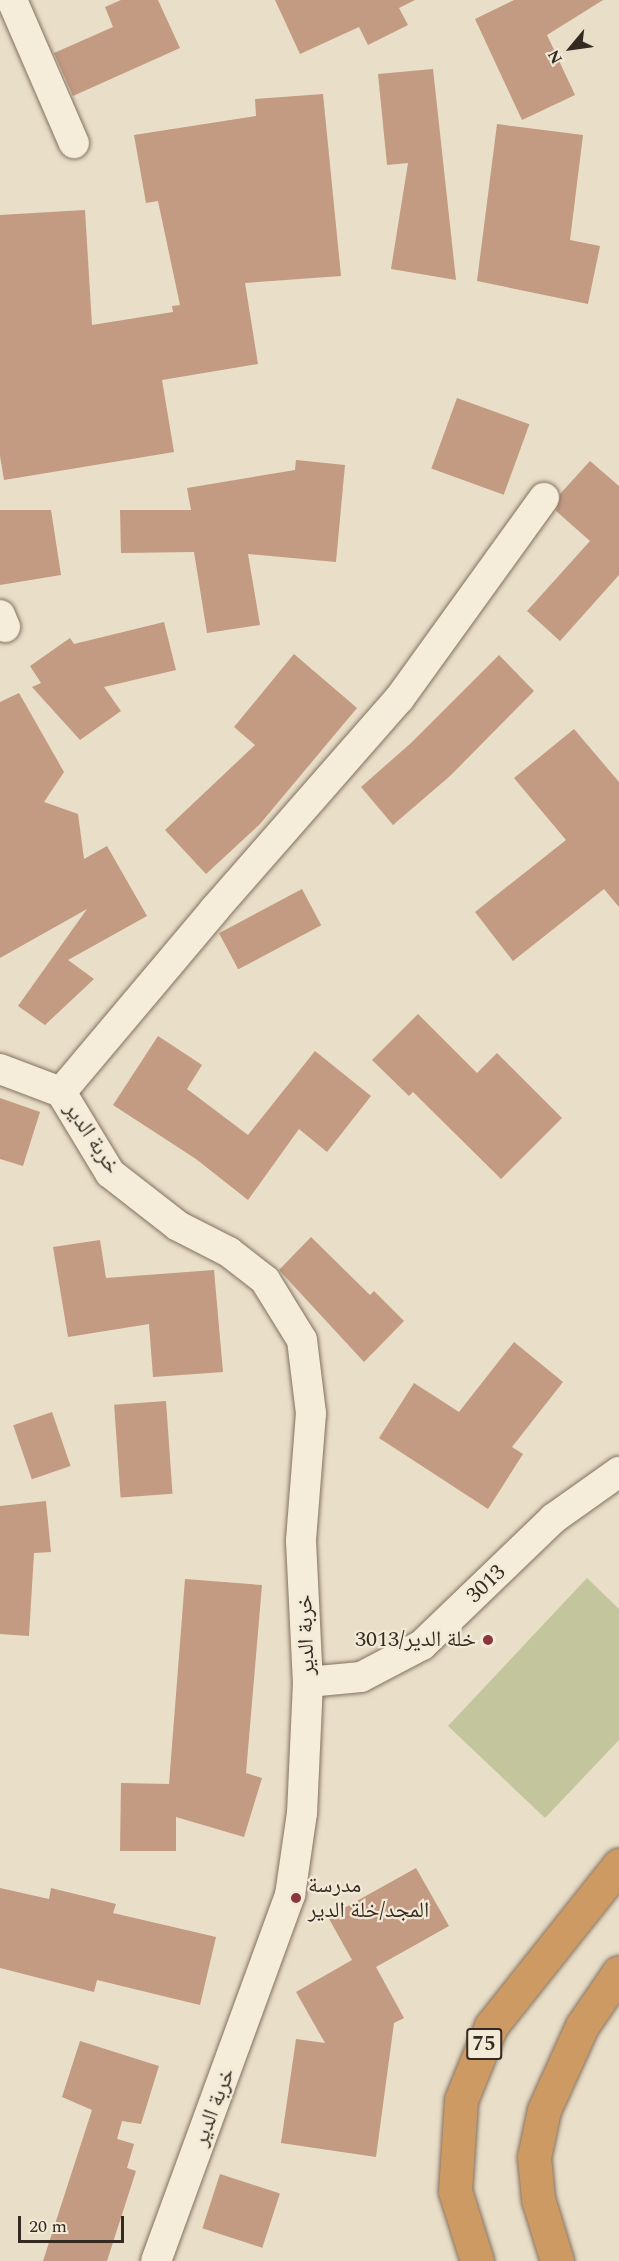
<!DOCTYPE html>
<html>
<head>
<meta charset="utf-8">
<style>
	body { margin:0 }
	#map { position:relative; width:619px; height:2261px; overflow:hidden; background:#e9dec8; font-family:Spectral,"Noto Naskh Arabic",serif }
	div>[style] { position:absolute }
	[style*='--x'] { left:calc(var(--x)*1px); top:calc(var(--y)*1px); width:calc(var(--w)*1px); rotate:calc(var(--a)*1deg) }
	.green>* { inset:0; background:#c3c69d }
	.building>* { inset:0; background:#c39a82; transform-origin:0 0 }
	.roads { filter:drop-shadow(0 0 2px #83715f) drop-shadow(0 0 2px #83715f) }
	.street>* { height:30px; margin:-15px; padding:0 15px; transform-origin:15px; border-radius:15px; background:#f5ecda }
	.highway>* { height:33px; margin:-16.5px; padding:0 16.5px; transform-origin:16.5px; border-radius:16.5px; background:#ce9a63 }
	.dots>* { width:16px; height:16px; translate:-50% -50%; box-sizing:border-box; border:3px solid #f2e9d7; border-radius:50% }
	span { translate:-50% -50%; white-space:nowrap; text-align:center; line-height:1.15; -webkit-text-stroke:4.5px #f2e9d7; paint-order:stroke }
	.shield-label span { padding:2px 4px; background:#f2e9d7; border:2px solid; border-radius:4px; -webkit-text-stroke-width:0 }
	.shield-label { font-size:21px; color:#352a21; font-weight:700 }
	.street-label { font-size:22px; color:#352a21 }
	.poi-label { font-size:22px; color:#352a21 }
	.right { translate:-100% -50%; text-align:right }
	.left { translate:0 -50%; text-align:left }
	.north { position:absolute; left:541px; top:18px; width:60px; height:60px; -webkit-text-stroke:4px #f2e9d7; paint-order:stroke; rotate:241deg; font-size:16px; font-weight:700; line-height:24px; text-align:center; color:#352a21 }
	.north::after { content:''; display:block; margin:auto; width:21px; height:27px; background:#352a21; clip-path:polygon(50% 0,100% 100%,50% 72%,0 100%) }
	.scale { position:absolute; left:18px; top:2216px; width:106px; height:27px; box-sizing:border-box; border:3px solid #352a21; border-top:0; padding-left:8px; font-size:18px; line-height:21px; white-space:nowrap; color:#352a21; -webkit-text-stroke:4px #f2e9d7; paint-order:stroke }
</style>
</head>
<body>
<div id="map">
	<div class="green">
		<div style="clip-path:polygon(587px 1578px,619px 1609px,619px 1740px,545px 1818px,448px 1726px)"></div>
	</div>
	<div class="building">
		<div style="clip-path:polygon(121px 0,158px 0,180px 48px,73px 96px,54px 53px,113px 27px,105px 7px)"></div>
		<div style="clip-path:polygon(275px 0,415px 0,399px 8px,408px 25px,368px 45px,359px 27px,300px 54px)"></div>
		<div style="clip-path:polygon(514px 0,603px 0,547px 35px,575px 95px,522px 120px,475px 19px)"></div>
		<div style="clip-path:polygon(433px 69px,456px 280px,391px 269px,408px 163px,387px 165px,378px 74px)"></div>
		<div style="clip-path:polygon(323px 94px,341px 276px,245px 283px,258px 364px,162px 380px,174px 452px,4px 480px,0 456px,0 215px,85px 210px,92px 325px,173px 312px,172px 306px,180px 305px,158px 201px,146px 203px,134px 135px,256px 116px,255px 99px)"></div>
		<div style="clip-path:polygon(497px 124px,583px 135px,570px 240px,600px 246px,588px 304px,477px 281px)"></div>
		<div style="left:457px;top:398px;width:77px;height:75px;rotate:20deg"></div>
		<div style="clip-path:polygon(296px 460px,345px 465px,336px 562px,248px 554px,260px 625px,207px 633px,194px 552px,121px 553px,120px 510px,191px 510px,187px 488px,295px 470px)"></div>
		<div style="clip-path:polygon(590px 461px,619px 486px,619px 575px,560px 641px,527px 611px,590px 541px,556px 511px,560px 494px)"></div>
		<div style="clip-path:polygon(0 510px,51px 510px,61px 575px,0 585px)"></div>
		<div style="clip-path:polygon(164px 622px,176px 670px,104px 687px,121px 711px,80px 740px,32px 687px,41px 683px,30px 666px,70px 638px,74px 644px)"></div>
		<div style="clip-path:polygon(294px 654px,357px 708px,260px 824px,206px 874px,165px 830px,255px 745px,234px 727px)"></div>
		<div style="clip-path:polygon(499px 655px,534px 691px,450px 776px,393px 825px,361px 787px,411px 743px)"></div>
		<div style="clip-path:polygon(19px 693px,64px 772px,44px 802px,78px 814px,84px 859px,107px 846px,147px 916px,68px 960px,94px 979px,45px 1025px,18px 1006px,87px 909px,0 958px,0 702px)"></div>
		<div style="clip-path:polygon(574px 729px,619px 782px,619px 907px,604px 889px,513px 961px,475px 912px,566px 840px,514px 778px)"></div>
		<div style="left:302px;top:889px;width:41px;height:94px;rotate:62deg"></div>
		<div style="clip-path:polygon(418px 1014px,477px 1073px,497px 1053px,562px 1118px,501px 1179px,413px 1092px,409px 1096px,372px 1060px)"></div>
		<div style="clip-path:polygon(158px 1036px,202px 1065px,187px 1089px,248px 1135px,315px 1051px,371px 1096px,327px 1152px,299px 1129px,248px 1200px,196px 1159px,113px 1105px)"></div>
		<div style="clip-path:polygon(0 1098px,40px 1112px,23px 1166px,0 1159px)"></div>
		<div style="clip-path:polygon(311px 1237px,370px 1295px,374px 1291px,404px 1321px,364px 1362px,279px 1270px)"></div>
		<div style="clip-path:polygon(100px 1240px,106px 1278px,214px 1270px,223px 1372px,153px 1377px,149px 1324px,68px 1337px,53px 1247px)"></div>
		<div style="clip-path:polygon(514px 1342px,563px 1382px,512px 1447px,523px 1454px,488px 1509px,379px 1438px,414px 1383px,459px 1412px)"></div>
		<div style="left:166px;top:1401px;width:93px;height:52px;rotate:86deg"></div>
		<div style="left:52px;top:1412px;width:57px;height:41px;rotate:71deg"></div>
		<div style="clip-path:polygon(46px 1501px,51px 1552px,34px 1553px,29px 1636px,0 1634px,0 1506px)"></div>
		<div style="clip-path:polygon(185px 1579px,262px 1585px,246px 1773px,262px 1778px,244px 1837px,176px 1817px,176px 1851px,120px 1851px,121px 1783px,169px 1784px)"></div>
		<div style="clip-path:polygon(416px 1868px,449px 1926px,376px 1967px,404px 2018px,394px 2023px,376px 2157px,281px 2143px,296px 2039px,325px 2043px,296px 1992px,352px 1960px,328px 1917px)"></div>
		<div style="clip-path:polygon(0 1888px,49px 1899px,51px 1888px,116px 1904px,113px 1913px,216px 1937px,200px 2005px,97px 1980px,94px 1992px,0 1968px)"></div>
		<div style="clip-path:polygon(80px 2041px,159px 2066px,141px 2124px,122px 2121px,117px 2139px,134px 2144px,127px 2168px,136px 2171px,107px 2261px,43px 2261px,92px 2110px,62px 2097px)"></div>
		<div style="left:220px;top:2174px;width:63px;height:57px;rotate:18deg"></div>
	</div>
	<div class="roads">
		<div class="street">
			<div style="--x:12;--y:0;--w:156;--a:66.6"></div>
			<div style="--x:0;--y:615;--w:13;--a:67"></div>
			<div style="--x:0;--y:1069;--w:65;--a:20.7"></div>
			<div style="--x:61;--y:1092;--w:95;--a:58.8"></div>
			<div style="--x:110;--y:1173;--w:86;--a:37.9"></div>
			<div style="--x:178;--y:1226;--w:57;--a:27"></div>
			<div style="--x:229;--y:1252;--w:46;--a:37.9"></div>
			<div style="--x:265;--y:1280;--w:70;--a:58.3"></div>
			<div style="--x:302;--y:1340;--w:74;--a:83"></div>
			<div style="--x:311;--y:1413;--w:128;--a:94.5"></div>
			<div style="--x:301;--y:1541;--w:141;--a:87.2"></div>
			<div style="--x:308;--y:1682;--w:131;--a:92.6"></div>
			<div style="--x:302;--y:1813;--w:83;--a:98.3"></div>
			<div style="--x:290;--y:1895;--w:390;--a:110.1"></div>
			<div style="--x:61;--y:1092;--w:238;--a:-49.9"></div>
			<div style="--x:214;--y:910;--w:281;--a:-48.8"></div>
			<div style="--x:399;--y:699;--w:248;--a:-54.2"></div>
			<div style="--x:308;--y:1682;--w:53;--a:-5.4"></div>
			<div style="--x:361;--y:1677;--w:69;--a:-27.7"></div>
			<div style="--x:422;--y:1645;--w:183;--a:-43.9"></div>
			<div style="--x:554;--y:1518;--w:80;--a:-35.3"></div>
		</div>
		<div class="highway">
			<div style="--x:477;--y:2261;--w:73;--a:-107.4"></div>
			<div style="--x:455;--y:2191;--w:91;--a:-86.2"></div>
			<div style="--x:461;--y:2100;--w:80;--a:-67.9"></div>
			<div style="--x:491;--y:2026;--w:206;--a:-51.5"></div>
			<div style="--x:557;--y:2261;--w:65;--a:-107"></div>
			<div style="--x:538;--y:2199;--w:42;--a:-95.4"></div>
			<div style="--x:534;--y:2157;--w:48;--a:-78"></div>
			<div style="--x:544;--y:2110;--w:92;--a:-65.7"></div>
			<div style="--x:582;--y:2026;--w:65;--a:-55.6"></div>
		</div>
	</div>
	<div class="dots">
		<div style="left:488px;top:1640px;background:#8b363a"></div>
		<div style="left:296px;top:1898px;background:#8b363a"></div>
	</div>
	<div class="shield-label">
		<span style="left:484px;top:2044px">75</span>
	</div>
	<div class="street-label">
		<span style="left:92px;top:1138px;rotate:56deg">خربة الدير</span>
		<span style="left:486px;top:1584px;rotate:-44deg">3013</span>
		<span style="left:306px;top:1635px;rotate:-92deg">خربة الدير</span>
		<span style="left:214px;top:2107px;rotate:-69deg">خربة الدير</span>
	</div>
	<div class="poi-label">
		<span class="right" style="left:476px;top:1640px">3013/خلة الدير</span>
		<span class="left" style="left:308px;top:1898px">مدرسة<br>المجد/خلة الدير</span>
	</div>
	<div class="north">N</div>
	<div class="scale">20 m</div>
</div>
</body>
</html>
